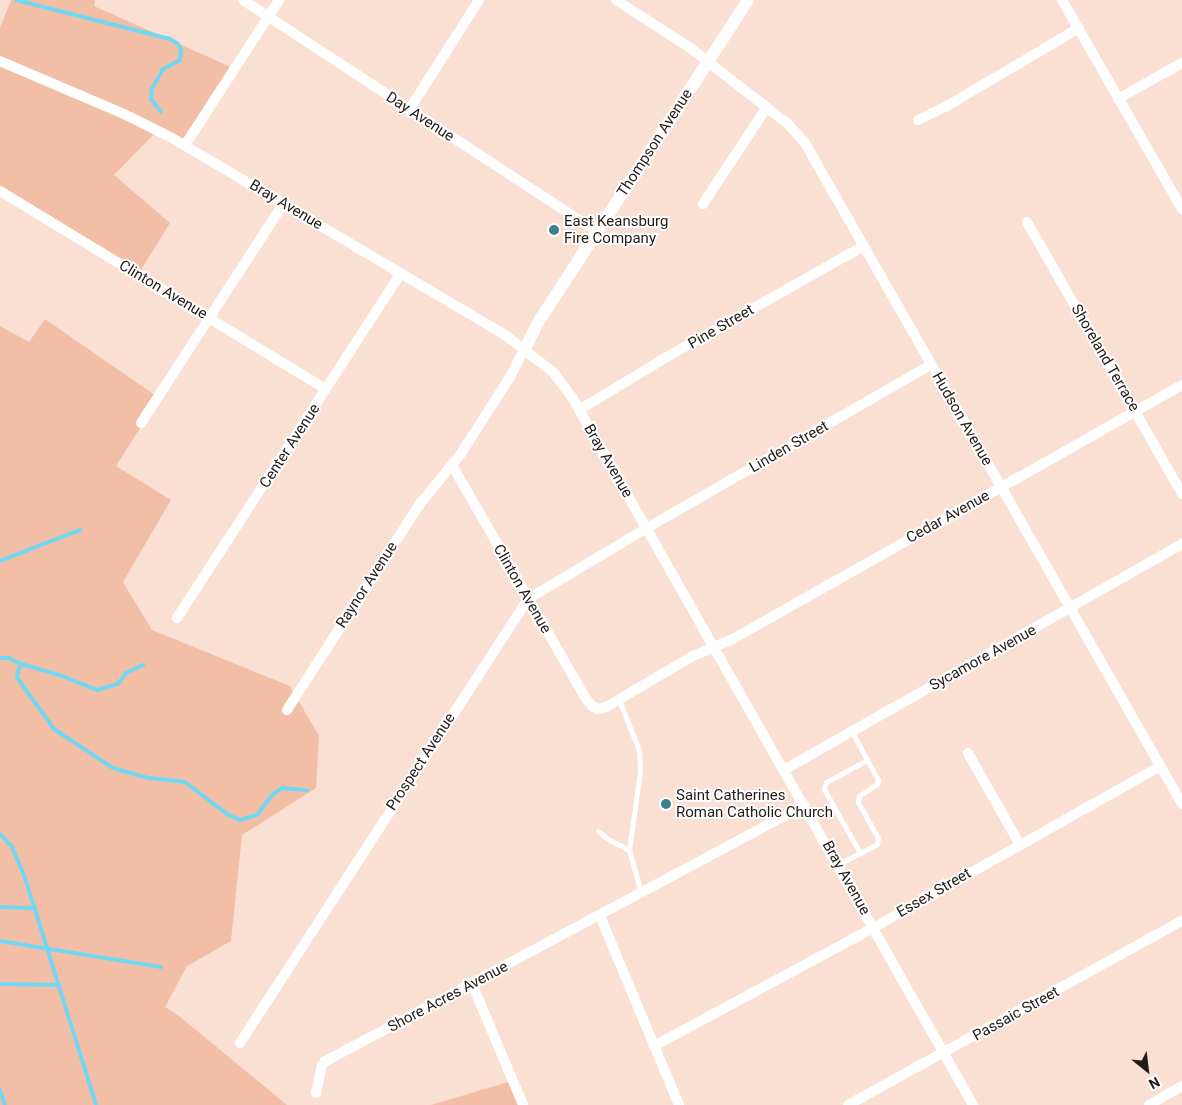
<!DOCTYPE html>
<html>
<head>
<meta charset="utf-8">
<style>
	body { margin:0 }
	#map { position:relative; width:1182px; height:1105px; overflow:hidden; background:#f9e0d3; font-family:Roboto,sans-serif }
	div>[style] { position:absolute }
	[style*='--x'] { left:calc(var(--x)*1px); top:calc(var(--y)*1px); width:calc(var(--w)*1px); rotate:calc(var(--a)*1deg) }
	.green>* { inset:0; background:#f2bfa6 }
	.stream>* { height:4px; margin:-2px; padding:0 2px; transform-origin:2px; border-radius:2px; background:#72d8f1 }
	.service>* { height:5px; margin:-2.5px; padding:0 2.5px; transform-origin:2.5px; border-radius:2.5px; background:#fff }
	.minor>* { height:10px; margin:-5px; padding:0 5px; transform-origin:5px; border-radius:5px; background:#fff }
	.tertiary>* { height:12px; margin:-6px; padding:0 6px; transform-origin:6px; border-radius:6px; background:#fff }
	.dots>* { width:14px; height:14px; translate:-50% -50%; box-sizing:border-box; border:2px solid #fff; border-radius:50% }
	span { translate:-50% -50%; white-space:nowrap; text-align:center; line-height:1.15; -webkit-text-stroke:4px #fff; paint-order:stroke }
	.street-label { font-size:15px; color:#231a16 }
	.poi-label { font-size:15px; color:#231a16 }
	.left { translate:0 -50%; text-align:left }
	.north { position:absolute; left:1122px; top:1045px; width:50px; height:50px; -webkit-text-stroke:4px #fff; paint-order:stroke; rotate:151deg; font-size:14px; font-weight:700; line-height:20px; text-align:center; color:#231a16 }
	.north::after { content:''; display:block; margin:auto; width:18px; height:22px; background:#231a16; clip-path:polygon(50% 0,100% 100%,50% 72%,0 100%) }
</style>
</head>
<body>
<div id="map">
	<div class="green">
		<div style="clip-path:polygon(11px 0,95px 0,94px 6px,233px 68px,184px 147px,157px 131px,114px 175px,170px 223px,136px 278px,0 196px,0 28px)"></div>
		<div style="clip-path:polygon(45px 319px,159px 398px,116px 466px,171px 500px,123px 582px,152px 630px,290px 686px,319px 736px,316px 788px,242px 835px,231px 941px,187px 966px,165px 1007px,179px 1016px,287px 1105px,0 1105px,0 326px,29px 342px)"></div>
		<div style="clip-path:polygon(512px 1081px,522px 1105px,431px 1105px)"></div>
	</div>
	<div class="stream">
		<div style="--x:16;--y:0;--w:159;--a:14.2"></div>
		<div style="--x:170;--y:39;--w:9;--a:32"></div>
		<div style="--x:178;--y:44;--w:6;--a:59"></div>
		<div style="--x:181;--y:49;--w:11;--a:95"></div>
		<div style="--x:180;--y:60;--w:19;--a:152"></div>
		<div style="--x:163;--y:69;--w:23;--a:119"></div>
		<div style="--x:152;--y:89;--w:10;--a:96"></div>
		<div style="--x:151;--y:99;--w:16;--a:52"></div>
		<div style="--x:0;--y:561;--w:86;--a:-21.2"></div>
		<div style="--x:0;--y:658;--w:9;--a:0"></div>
		<div style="--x:9;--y:658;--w:13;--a:27"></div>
		<div style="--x:21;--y:664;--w:12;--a:110"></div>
		<div style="--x:17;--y:675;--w:4;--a:76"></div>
		<div style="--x:18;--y:679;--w:62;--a:54.2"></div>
		<div style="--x:54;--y:729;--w:71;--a:33.5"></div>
		<div style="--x:113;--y:768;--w:37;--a:16"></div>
		<div style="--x:149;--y:778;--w:36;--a:6"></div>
		<div style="--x:185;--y:782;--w:53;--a:37.3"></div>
		<div style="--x:227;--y:814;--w:14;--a:25"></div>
		<div style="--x:240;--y:820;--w:18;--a:-16"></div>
		<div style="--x:257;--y:815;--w:25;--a:-53"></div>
		<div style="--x:272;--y:795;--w:12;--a:-35"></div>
		<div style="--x:282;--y:788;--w:25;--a:5"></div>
		<div style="--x:21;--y:664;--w:37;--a:16"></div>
		<div style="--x:57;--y:674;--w:43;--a:21.8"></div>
		<div style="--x:97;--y:690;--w:22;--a:-16"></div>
		<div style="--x:118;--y:684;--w:14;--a:-54"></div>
		<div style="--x:126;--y:673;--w:19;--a:-25"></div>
		<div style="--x:0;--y:834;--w:18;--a:47"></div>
		<div style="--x:12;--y:847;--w:34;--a:67"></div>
		<div style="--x:25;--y:878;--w:238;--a:72.6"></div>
		<div style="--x:0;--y:907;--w:35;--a:2"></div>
		<div style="--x:0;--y:941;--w:163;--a:9.2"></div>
		<div style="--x:0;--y:984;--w:59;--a:1"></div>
		<div style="--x:0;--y:1090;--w:16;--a:72"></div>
	</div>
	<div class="service">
		<div style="--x:619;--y:700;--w:54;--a:68.2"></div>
		<div style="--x:639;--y:750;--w:21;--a:87"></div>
		<div style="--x:640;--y:771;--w:80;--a:97.9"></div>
		<div style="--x:629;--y:850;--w:44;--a:74.1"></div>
		<div style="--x:598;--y:831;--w:13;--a:39"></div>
		<div style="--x:608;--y:839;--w:24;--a:28"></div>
		<div style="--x:860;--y:853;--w:73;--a:-119.4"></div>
		<div style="--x:824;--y:789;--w:7;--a:-74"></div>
		<div style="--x:826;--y:782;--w:47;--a:-28.2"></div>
		<div style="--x:839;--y:864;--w:43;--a:-27.8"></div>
		<div style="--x:877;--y:844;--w:6;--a:-81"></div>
		<div style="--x:878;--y:838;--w:41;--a:-119.1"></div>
		<div style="--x:858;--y:802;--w:6;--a:-81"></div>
		<div style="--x:859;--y:796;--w:22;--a:-34"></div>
		<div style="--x:877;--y:784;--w:4;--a:-76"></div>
		<div style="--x:878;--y:780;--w:55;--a:-118.4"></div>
	</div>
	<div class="minor">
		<div style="--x:243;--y:0;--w:424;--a:33.2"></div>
		<div style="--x:616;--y:0;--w:87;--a:32.8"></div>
		<div style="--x:689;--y:47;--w:125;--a:37.9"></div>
		<div style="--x:788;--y:124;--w:25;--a:48"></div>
		<div style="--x:805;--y:143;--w:761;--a:60.3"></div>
		<div style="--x:1062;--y:0;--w:241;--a:60.1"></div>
		<div style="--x:0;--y:61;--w:137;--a:23.2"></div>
		<div style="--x:126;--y:115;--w:51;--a:26.6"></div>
		<div style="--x:172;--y:138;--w:387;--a:30.6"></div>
		<div style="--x:505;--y:335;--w:61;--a:37.6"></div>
		<div style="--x:553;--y:372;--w:31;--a:53"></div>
		<div style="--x:572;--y:397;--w:814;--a:60.47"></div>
		<div style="--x:1118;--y:99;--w:73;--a:-29.4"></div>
		<div style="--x:409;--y:110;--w:130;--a:-57.5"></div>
		<div style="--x:918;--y:120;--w:32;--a:-26"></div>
		<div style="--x:947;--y:106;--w:153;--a:-30.6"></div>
		<div style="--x:185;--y:145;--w:173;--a:-57"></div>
		<div style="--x:0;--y:191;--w:381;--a:31.3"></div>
		<div style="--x:703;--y:204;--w:116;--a:-56.6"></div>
		<div style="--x:1027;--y:222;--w:313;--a:60.3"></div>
		<div style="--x:579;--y:410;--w:109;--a:-31.1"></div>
		<div style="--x:672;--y:354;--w:220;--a:-29.4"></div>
		<div style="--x:141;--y:423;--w:262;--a:-57"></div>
		<div style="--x:452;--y:465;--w:267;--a:60.2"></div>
		<div style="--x:585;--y:697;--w:11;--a:52"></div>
		<div style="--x:592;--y:706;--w:7;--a:27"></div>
		<div style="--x:598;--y:709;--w:8;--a:-14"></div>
		<div style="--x:606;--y:707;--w:101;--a:-30.4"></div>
		<div style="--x:693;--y:656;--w:43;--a:-23"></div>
		<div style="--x:733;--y:639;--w:516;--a:-29.5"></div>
		<div style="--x:177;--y:618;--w:411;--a:-57"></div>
		<div style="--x:287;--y:710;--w:245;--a:-57.2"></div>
		<div style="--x:420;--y:504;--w:63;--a:-50.8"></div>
		<div style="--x:460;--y:455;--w:93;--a:-57.3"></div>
		<div style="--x:510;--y:377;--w:30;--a:-63"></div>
		<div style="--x:968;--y:753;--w:106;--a:60.5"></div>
		<div style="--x:784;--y:770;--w:458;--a:-29.6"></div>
		<div style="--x:600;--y:916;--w:205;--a:67.3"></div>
		<div style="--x:472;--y:984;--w:131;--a:67.1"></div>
		<div style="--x:240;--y:1043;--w:529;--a:-57.03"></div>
		<div style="--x:528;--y:599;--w:139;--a:-30.8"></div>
		<div style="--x:647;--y:528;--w:327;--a:-29.9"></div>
		<div style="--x:654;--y:1046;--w:249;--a:-28.3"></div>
		<div style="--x:873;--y:928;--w:330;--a:-29.4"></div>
		<div style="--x:316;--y:1093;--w:29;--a:-78"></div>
		<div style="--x:322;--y:1065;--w:4;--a:-56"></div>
		<div style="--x:324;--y:1062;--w:545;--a:-28.12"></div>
		<div style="--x:848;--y:1105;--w:381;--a:-28.9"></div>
		<div style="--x:1149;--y:1105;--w:38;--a:-30"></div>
	</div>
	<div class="tertiary">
		<div style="--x:524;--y:350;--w:29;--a:-63"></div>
		<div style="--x:537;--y:324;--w:387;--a:-56.9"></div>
	</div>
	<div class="dots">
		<div style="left:554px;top:230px;background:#3c8090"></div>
		<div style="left:666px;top:804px;background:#3c8090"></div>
	</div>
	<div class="street-label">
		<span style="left:420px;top:117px;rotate:33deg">Day Avenue</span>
		<span style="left:655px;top:143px;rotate:-57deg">Thompson Avenue</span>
		<span style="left:286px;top:205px;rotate:31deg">Bray Avenue</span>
		<span style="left:163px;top:290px;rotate:31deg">Clinton Avenue</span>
		<span style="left:721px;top:327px;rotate:-30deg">Pine Street</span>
		<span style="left:1105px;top:358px;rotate:60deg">Shoreland Terrace</span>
		<span style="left:962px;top:419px;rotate:60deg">Hudson Avenue</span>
		<span style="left:290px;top:446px;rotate:-57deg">Center Avenue</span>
		<span style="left:789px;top:447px;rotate:-30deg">Linden Street</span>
		<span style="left:608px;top:461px;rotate:60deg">Bray Avenue</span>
		<span style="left:948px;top:517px;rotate:-29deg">Cedar Avenue</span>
		<span style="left:367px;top:585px;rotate:-57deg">Raynor Avenue</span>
		<span style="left:522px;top:589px;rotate:60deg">Clinton Avenue</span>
		<span style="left:983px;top:658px;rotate:-29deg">Sycamore Avenue</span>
		<span style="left:421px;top:762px;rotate:-57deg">Prospect Avenue</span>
		<span style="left:846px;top:878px;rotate:61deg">Bray Avenue</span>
		<span style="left:934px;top:893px;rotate:-30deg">Essex Street</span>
		<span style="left:448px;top:997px;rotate:-28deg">Shore Acres Avenue</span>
		<span style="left:1016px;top:1014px;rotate:-29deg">Passaic Street</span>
	</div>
	<div class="poi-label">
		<span class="left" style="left:564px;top:230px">East Keansburg<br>Fire Company</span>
		<span class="left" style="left:676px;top:804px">Saint Catherines<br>Roman Catholic Church</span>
	</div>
	<div class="north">N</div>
</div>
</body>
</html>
